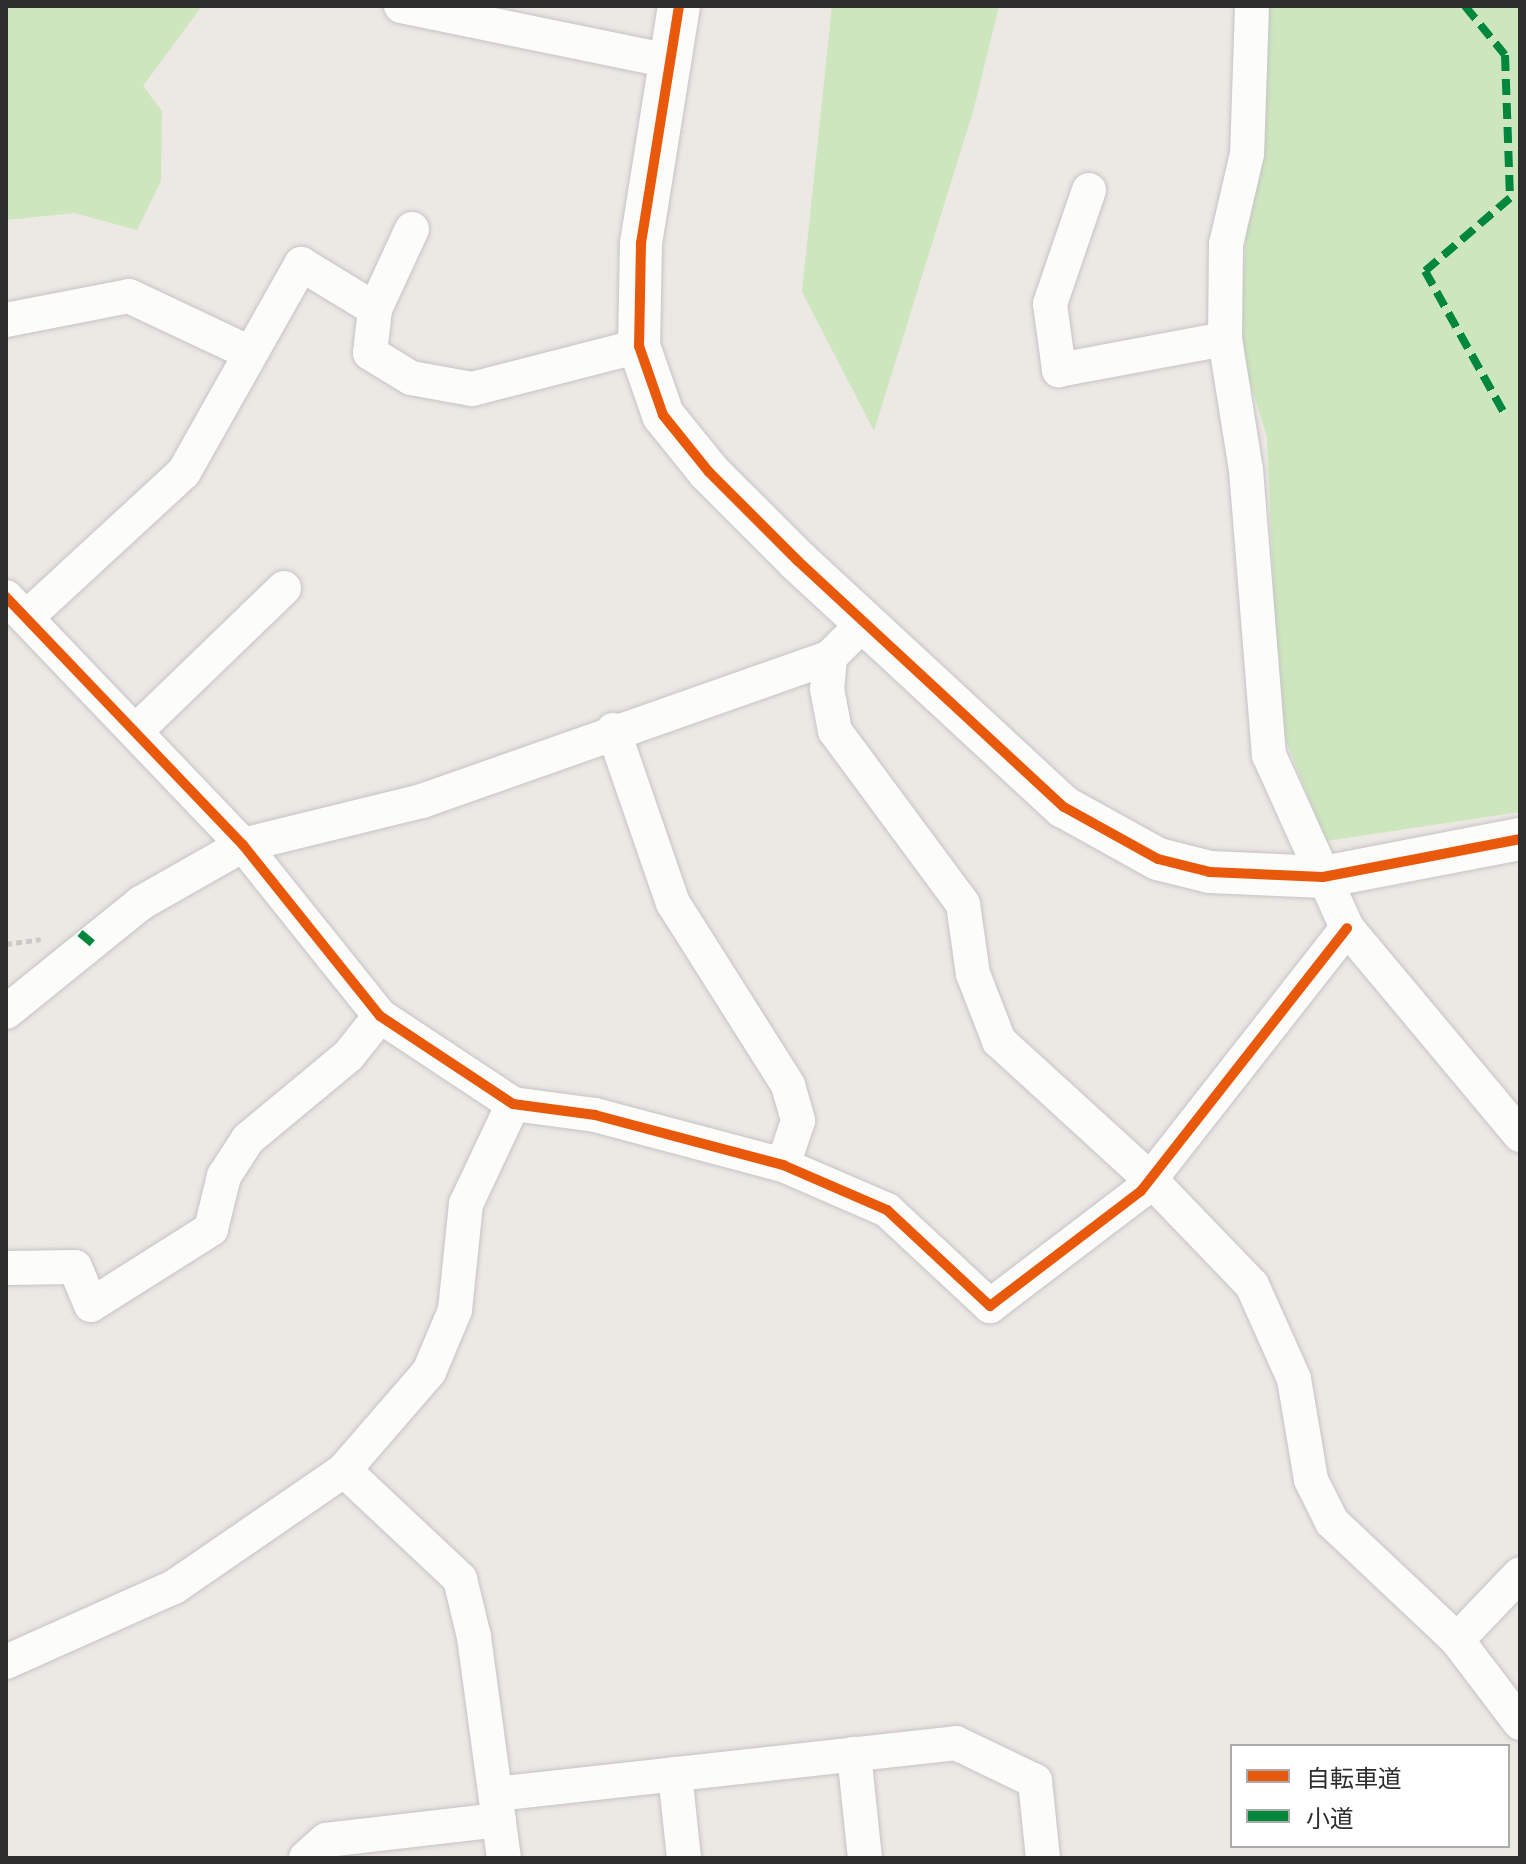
<!DOCTYPE html>
<html>
<head>
<meta charset="utf-8">
<style>
	body { margin:0 }
	#map { position:relative; width:1526px; height:1864px; overflow:hidden; background:#ece8e4; font-family:"Space Grotesk","Noto Sans JP",sans-serif }
	div>[style] { position:absolute }
	[style*='--x'] { left:calc(var(--x)*1px); top:calc(var(--y)*1px); width:calc(var(--w)*1px); rotate:calc(var(--a)*1deg) }
	.green>* { inset:0; background:#cee6be }
	.path>* { height:5px; margin-top:-2.5px; transform-origin:0; background:repeating-linear-gradient(90deg,#c9c9c8 0 6px,transparent 0 10px) }
	.roads { filter:drop-shadow(0 0 2px #c5c4c5) drop-shadow(0 0 2px #c5c4c5) }
	.minor>* { height:34px; margin:-17px; padding:0 17px; transform-origin:17px; border-radius:17px; background:#fcfcfb }
	.tertiary>* { height:42px; margin:-21px; padding:0 21px; transform-origin:21px; border-radius:21px; background:#fcfcfb }
	.quiet>* { height:8px; margin-top:-4px; transform-origin:0; background:repeating-linear-gradient(90deg,#00873e 0 16px,transparent 0 24px) }
	.cycleway>* { height:10px; margin:-5px; padding:0 5px; transform-origin:5px; border-radius:5px; background:#e8590c }
	span { translate:-50% -50%; white-space:nowrap; text-align:center; line-height:1.15; -webkit-text-stroke:8px #fff; paint-order:stroke }
	.frame { position:absolute; inset:0; border:8px solid #2e2e2e; pointer-events:none }
	.legend { position:absolute; left:1230px; top:1744px; width:280px; height:104px; box-sizing:border-box; background:#fff; border:2px solid #ababab; margin:0; padding:10px 14px; list-style:none; font-size:24px; color:#2e2e2e }
	.legend li { display:flex; align-items:center; gap:16px; height:40px }
	.legend b { width:40px; border:2px solid #ababab }
</style>
</head>
<body>
<div id="map">
	<div class="green">
		<div style="clip-path:polygon(6px 6px,202px 6px,143px 86px,162px 111px,161px 181px,137px 230px,74px 213px,6px 220px)"></div>
		<div style="clip-path:polygon(832px 6px,999px 6px,974px 108px,874px 431px,802px 292px)"></div>
		<div style="clip-path:polygon(1264px 6px,1520px 6px,1520px 812px,1326px 841px,1279px 723px,1267px 437px,1238px 343px)"></div>
	</div>
	<div class="path">
		<div style="--x:6;--y:944;--w:35;--a:-8"></div>
	</div>
	<div class="roads">
		<div class="minor">
			<div style="--x:401;--y:6;--w:275;--a:11.6"></div>
			<div style="--x:1252;--y:6;--w:148;--a:91.9"></div>
			<div style="--x:1247;--y:154;--w:92;--a:103.1"></div>
			<div style="--x:1226;--y:244;--w:95;--a:90.6"></div>
			<div style="--x:1225;--y:339;--w:133;--a:80.9"></div>
			<div style="--x:1246;--y:470;--w:286;--a:85.4"></div>
			<div style="--x:1269;--y:755;--w:190;--a:65.7"></div>
			<div style="--x:1347;--y:928;--w:270;--a:50.1"></div>
			<div style="--x:1089;--y:190;--w:120;--a:108.9"></div>
			<div style="--x:1050;--y:304;--w:67;--a:82.2"></div>
			<div style="--x:1059;--y:370;--w:169;--a:-10.6"></div>
			<div style="--x:412;--y:229;--w:88;--a:114.8"></div>
			<div style="--x:375;--y:309;--w:44;--a:96.5"></div>
			<div style="--x:370;--y:353;--w:48;--a:31.4"></div>
			<div style="--x:411;--y:378;--w:62;--a:10.2"></div>
			<div style="--x:472;--y:389;--w:172;--a:-14.4"></div>
			<div style="--x:6;--y:320;--w:125;--a:-11"></div>
			<div style="--x:129;--y:296;--w:134;--a:25.2"></div>
			<div style="--x:6;--y:597;--w:343;--a:46.3"></div>
			<div style="--x:243;--y:845;--w:219;--a:51.3"></div>
			<div style="--x:380;--y:1016;--w:159;--a:33.5"></div>
			<div style="--x:513;--y:1104;--w:83;--a:7.6"></div>
			<div style="--x:595;--y:1115;--w:195;--a:14.9"></div>
			<div style="--x:783;--y:1165;--w:113;--a:23.4"></div>
			<div style="--x:887;--y:1210;--w:141;--a:43"></div>
			<div style="--x:990;--y:1306;--w:190;--a:-37.3"></div>
			<div style="--x:1141;--y:1191;--w:334;--a:-51.9"></div>
			<div style="--x:28;--y:616;--w:212;--a:-42.7"></div>
			<div style="--x:184;--y:472;--w:239;--a:-60.6"></div>
			<div style="--x:301;--y:264;--w:87;--a:31.3"></div>
			<div style="--x:830;--y:657;--w:32;--a:95"></div>
			<div style="--x:827;--y:689;--w:43;--a:79.2"></div>
			<div style="--x:835;--y:731;--w:215;--a:53.5"></div>
			<div style="--x:963;--y:904;--w:71;--a:81.9"></div>
			<div style="--x:973;--y:974;--w:72;--a:68.8"></div>
			<div style="--x:999;--y:1041;--w:200;--a:42.4"></div>
			<div style="--x:1147;--y:1176;--w:151;--a:46.1"></div>
			<div style="--x:1252;--y:1285;--w:103;--a:65.9"></div>
			<div style="--x:1294;--y:1379;--w:102;--a:80.4"></div>
			<div style="--x:1311;--y:1480;--w:47;--a:63.4"></div>
			<div style="--x:1332;--y:1522;--w:172;--a:43.3"></div>
			<div style="--x:1457;--y:1640;--w:104;--a:52.8"></div>
			<div style="--x:138;--y:729;--w:203;--a:-44"></div>
			<div style="--x:613;--y:730;--w:183;--a:70.9"></div>
			<div style="--x:673;--y:903;--w:215;--a:57.7"></div>
			<div style="--x:788;--y:1085;--w:37;--a:74"></div>
			<div style="--x:798;--y:1121;--w:46;--a:108.8"></div>
			<div style="--x:6;--y:1012;--w:174;--a:-38.9"></div>
			<div style="--x:141;--y:903;--w:117;--a:-29.6"></div>
			<div style="--x:243;--y:845;--w:184;--a:-13.8"></div>
			<div style="--x:422;--y:801;--w:433;--a:-19.4"></div>
			<div style="--x:830;--y:657;--w:49;--a:-45"></div>
			<div style="--x:6;--y:1268;--w:69;--a:-0.8"></div>
			<div style="--x:75;--y:1267;--w:41;--a:67.2"></div>
			<div style="--x:91;--y:1305;--w:142;--a:-32.3"></div>
			<div style="--x:211;--y:1229;--w:55;--a:-76.2"></div>
			<div style="--x:224;--y:1176;--w:44;--a:-57"></div>
			<div style="--x:248;--y:1139;--w:131;--a:-39.7"></div>
			<div style="--x:349;--y:1055;--w:50;--a:-51.5"></div>
			<div style="--x:344;--y:1470;--w:159;--a:43.2"></div>
			<div style="--x:460;--y:1579;--w:60;--a:76.4"></div>
			<div style="--x:474;--y:1637;--w:223;--a:82.3"></div>
			<div style="--x:1457;--y:1640;--w:91;--a:-46.3"></div>
			<div style="--x:6;--y:1662;--w:184;--a:-24.1"></div>
			<div style="--x:174;--y:1587;--w:206;--a:-34.5"></div>
			<div style="--x:344;--y:1470;--w:130;--a:-49.1"></div>
			<div style="--x:429;--y:1372;--w:67;--a:-67.2"></div>
			<div style="--x:455;--y:1310;--w:107;--a:-84.1"></div>
			<div style="--x:466;--y:1204;--w:110;--a:-64.8"></div>
			<div style="--x:854;--y:1754;--w:105;--a:84"></div>
			<div style="--x:675;--y:1774;--w:84;--a:83.9"></div>
			<div style="--x:496;--y:1794;--w:463;--a:-6.3"></div>
			<div style="--x:956;--y:1743;--w:88;--a:25.7"></div>
			<div style="--x:1035;--y:1781;--w:77;--a:84.1"></div>
			<div style="--x:306;--y:1858;--w:27;--a:-42"></div>
			<div style="--x:326;--y:1840;--w:174;--a:-6.6"></div>
		</div>
		<div class="tertiary">
			<div style="--x:679;--y:6;--w:240;--a:99.1"></div>
			<div style="--x:641;--y:243;--w:103;--a:91.1"></div>
			<div style="--x:639;--y:346;--w:73;--a:70.8"></div>
			<div style="--x:663;--y:415;--w:73;--a:51.1"></div>
			<div style="--x:709;--y:472;--w:126;--a:45"></div>
			<div style="--x:798;--y:561;--w:362;--a:42.8"></div>
			<div style="--x:1064;--y:807;--w:107;--a:29"></div>
			<div style="--x:1158;--y:859;--w:54;--a:14"></div>
			<div style="--x:1210;--y:872;--w:113;--a:2.5"></div>
			<div style="--x:1323;--y:877;--w:201;--a:-10.9"></div>
		</div>
	</div>
	<div class="quiet">
		<div style="--x:1465;--y:6;--w:63;--a:50.8"></div>
		<div style="--x:1505;--y:55;--w:143;--a:88"></div>
		<div style="--x:1510;--y:198;--w:112;--a:139.3"></div>
		<div style="--x:1425;--y:271;--w:165;--a:60.9"></div>
		<div style="--x:80;--y:933;--w:16;--a:40"></div>
	</div>
	<div class="cycleway">
		<div style="--x:679;--y:6;--w:240;--a:99.1"></div>
		<div style="--x:641;--y:243;--w:103;--a:91.1"></div>
		<div style="--x:639;--y:346;--w:73;--a:70.8"></div>
		<div style="--x:663;--y:415;--w:73;--a:51.1"></div>
		<div style="--x:709;--y:472;--w:126;--a:45"></div>
		<div style="--x:798;--y:561;--w:362;--a:42.8"></div>
		<div style="--x:1064;--y:807;--w:107;--a:29"></div>
		<div style="--x:1158;--y:859;--w:54;--a:14"></div>
		<div style="--x:1210;--y:872;--w:113;--a:2.5"></div>
		<div style="--x:1323;--y:877;--w:201;--a:-10.9"></div>
		<div style="--x:6;--y:597;--w:343;--a:46.3"></div>
		<div style="--x:243;--y:845;--w:219;--a:51.3"></div>
		<div style="--x:380;--y:1016;--w:159;--a:33.5"></div>
		<div style="--x:513;--y:1104;--w:83;--a:7.6"></div>
		<div style="--x:595;--y:1115;--w:195;--a:14.9"></div>
		<div style="--x:783;--y:1165;--w:113;--a:23.4"></div>
		<div style="--x:887;--y:1210;--w:141;--a:43"></div>
		<div style="--x:990;--y:1306;--w:190;--a:-37.3"></div>
		<div style="--x:1141;--y:1191;--w:334;--a:-51.9"></div>
	</div>
	<div class="frame"></div>
	<ul class="legend">
	<li><b style="height:10px;background:#e8590c"></b>自転車道</li>
	<li><b style="height:10px;background:#00873e"></b>小道</li>
	</ul>
</div>
</body>
</html>
